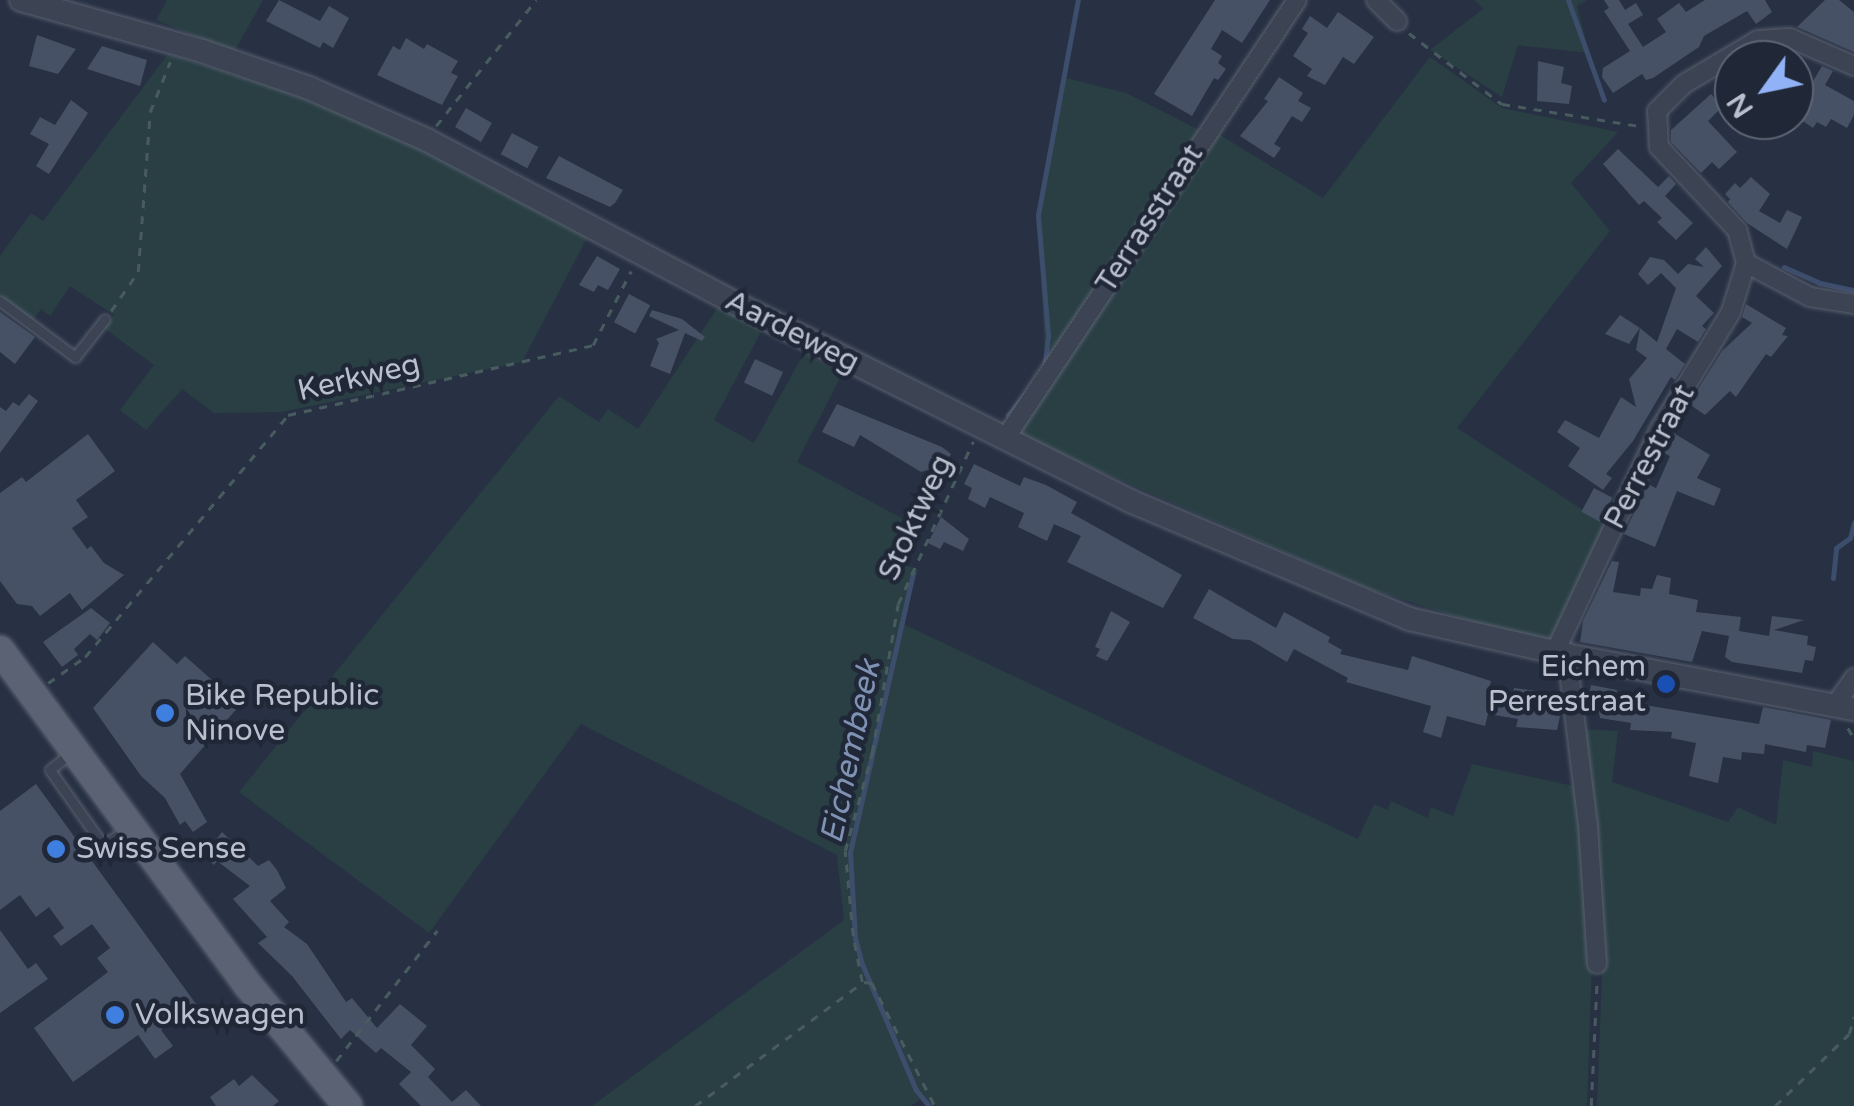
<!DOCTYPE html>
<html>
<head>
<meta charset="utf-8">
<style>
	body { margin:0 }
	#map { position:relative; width:1854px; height:1106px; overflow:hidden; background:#273143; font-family:"Varela Round",sans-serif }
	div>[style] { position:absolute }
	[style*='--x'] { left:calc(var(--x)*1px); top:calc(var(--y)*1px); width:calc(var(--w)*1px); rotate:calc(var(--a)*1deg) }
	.green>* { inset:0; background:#293f44 }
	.stream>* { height:5px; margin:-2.5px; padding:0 2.5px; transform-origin:2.5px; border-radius:2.5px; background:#3d4d6c }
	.building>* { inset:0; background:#465165; transform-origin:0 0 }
	.path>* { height:2.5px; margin-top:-1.25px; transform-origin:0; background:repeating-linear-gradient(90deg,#485c60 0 8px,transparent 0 16px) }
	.roads { filter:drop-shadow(0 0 2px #5a6170) drop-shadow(0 0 2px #5a6170) }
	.service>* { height:9px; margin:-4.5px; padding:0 4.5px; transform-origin:4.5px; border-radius:4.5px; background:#3c4353 }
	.minor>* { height:18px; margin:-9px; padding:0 9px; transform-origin:9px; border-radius:9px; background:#3c4353 }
	.tertiary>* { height:22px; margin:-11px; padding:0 11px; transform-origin:11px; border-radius:11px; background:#3c4353 }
	.primary>* { height:28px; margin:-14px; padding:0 14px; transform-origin:14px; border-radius:14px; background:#5a6273 }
	.dots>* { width:28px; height:28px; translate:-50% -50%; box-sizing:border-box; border:5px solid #202838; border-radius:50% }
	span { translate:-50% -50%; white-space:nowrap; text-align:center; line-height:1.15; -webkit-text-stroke:9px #202838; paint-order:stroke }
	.street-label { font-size:30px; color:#b9bfcc }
	.poi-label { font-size:30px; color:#b9bfcc }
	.right { translate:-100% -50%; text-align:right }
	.left { translate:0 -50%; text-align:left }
	.water-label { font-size:32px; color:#8092b3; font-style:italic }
	.north { position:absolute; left:1714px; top:40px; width:100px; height:100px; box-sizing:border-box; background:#202838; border:2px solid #5d6473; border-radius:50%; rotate:237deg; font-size:28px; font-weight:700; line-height:40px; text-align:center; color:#b9bfcc }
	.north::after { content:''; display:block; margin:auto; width:35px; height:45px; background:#92b2f8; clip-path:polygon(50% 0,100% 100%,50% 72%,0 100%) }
</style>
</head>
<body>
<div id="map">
	<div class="green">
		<div style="clip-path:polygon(167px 0,263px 0,234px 52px,156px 20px)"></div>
		<div style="clip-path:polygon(1475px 0,1587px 0,1577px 6px,1589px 53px,1518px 45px,1502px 97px,1430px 50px,1483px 9px)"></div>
		<div style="clip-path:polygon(168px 54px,285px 91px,427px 150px,588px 236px,522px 362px,282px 412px,214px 413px,182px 389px,146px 430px,120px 410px,154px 365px,104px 328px,114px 315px,70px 286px,50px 316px,41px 309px,32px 321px,0 296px,0 256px,31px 213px,43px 221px)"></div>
		<div style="clip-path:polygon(1430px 57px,1502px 108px,1618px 132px,1571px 183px,1610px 231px,1457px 428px,1606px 525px,1556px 633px,1548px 639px,1533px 641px,1367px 588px,1020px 436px,1019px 429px,1215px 132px,1323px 198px)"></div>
		<div style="clip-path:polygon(1062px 77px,1126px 93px,1203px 132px,1045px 363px,1038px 215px)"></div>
		<div style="clip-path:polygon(718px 307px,762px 330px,714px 420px,754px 443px,804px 353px,842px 374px,797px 462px,920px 528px,906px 565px,918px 570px,901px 623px,1358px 839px,1374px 804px,1388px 810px,1391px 801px,1428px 818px,1431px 807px,1453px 816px,1472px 764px,1578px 787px,1592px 962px,1587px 1106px,931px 1106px,924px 1097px,911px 1106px,592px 1106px,844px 920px,837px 855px,581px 724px,429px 933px,239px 792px,559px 396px,599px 422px,608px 409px,638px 429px)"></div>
		<div style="clip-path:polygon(1580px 729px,1618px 731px,1612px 782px,1728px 822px,1738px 807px,1776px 825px,1783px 760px,1812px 767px,1813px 751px,1854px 761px,1854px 1106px,1597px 1106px,1602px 976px)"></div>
	</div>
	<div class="stream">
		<div style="--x:1568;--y:0;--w:106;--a:70.2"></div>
		<div style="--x:1784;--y:267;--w:39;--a:24"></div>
		<div style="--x:1820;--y:283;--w:35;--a:12"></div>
		<div style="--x:1044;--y:369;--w:34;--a:-83"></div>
		<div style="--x:1048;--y:335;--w:120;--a:-94.8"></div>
		<div style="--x:1038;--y:215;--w:219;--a:-79.5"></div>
		<div style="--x:1008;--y:415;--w:27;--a:-51"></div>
		<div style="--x:913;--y:573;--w:287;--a:102.7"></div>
		<div style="--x:850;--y:853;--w:85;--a:86.6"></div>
		<div style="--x:855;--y:938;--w:27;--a:75"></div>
		<div style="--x:862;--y:964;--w:137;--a:66.8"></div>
		<div style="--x:916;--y:1090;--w:21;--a:51"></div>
		<div style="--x:1833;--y:578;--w:30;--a:-84"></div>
		<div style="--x:1836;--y:548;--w:17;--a:-36"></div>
		<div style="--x:1850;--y:538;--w:16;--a:-75"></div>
	</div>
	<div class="building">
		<div style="clip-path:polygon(279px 0,320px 21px,329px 6px,349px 18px,333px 48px,323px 42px,320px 48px,266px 21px)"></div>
		<div style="clip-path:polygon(1215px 0,1270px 0,1242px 43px,1222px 30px,1211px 49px,1222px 56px,1218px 63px,1226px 69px,1218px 80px,1214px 78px,1192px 116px,1154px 94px)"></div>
		<div style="clip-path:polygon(1604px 0,1619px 0,1625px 10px,1636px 3px,1643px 15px,1628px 24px,1643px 47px,1666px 32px,1657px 19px,1679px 3px,1686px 12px,1705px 0,1765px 0,1772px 12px,1756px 24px,1747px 11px,1704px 36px,1699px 47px,1653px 78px,1646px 80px,1642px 74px,1613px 93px,1602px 77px,1603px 68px,1630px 51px,1604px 11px,1609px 8px)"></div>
		<div style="clip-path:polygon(1825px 0,1839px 0,1854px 12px,1854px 52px,1797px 27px)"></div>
		<div style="clip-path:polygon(1338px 12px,1374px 37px,1354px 64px,1343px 57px,1325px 85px,1307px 76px,1312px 69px,1293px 56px,1308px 33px,1302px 29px,1310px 16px,1327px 28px)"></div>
		<div style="clip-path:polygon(37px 35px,76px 49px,58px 74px,29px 66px)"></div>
		<div style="clip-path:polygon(406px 38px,424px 49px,427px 44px,458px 61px,451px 73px,458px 76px,442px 105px,377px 75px,393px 46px,400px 50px)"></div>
		<div style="clip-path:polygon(102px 46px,147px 60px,140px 86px,87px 69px)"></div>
		<div style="clip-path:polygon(1538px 61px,1564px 67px,1561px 83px,1572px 86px,1569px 104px,1537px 101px)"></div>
		<div style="clip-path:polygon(1822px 66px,1833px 71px,1825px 85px,1854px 101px,1854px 115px,1847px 128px,1831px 119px,1826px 127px,1817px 122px,1813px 128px,1794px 115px,1794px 78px,1809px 88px)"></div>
		<div style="clip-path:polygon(1279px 77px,1303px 93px,1298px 101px,1311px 108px,1302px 122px,1292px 116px,1274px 144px,1281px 148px,1274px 158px,1240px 136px,1268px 101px,1264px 99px)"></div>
		<div style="clip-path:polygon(1711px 94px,1723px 106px,1708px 121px,1737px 152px,1719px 169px,1712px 162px,1701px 173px,1671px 142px,1671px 130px)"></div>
		<div style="clip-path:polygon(71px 100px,88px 113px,49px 174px,36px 166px,49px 144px,30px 134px,40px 117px,55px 125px)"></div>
		<div style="left:466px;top:108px;width:30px;height:22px;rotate:30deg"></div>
		<div style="left:512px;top:133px;width:30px;height:24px;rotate:28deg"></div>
		<div style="clip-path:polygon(1618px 149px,1658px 187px,1669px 176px,1676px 184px,1665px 196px,1693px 223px,1676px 240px,1657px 222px,1662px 218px,1644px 201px,1639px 205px,1603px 164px)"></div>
		<div style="clip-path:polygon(559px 156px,623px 190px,615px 203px,610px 207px,546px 178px)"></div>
		<div style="clip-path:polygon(1751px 177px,1770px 194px,1759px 211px,1780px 223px,1787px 210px,1802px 217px,1787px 249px,1747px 223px,1728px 202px,1730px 199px,1725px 194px,1735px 183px,1740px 188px)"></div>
		<div style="clip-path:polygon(1706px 247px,1722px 266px,1696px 296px,1714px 313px,1702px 326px,1706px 329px,1698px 342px,1677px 329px,1666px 349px,1685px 364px,1675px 380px,1671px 377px,1633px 441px,1606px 474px,1612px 478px,1603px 490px,1568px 466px,1580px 448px,1557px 432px,1565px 420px,1599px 438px,1621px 397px,1636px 407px,1629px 379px,1647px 358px,1636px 350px,1640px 328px,1657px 342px,1676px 288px,1661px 273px,1648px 285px,1638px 274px,1650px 257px,1664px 260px,1678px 274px,1688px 264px,1704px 267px,1695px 259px)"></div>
		<div style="clip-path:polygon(597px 256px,620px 269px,608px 290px,598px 285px,594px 292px,579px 285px)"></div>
		<div style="left:629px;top:294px;width:24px;height:32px;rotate:28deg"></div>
		<div style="clip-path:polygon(1746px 304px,1786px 328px,1782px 335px,1788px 336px,1771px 357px,1766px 354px,1736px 397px,1730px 391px,1705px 415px,1689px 404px,1722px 351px,1752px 323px,1742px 317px)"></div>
		<div style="clip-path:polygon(652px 310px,682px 319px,705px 337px,702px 341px,685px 333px,670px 374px,650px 366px,659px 343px,656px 339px,679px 330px,649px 316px)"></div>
		<div style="clip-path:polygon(0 312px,35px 337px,15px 364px,0 352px)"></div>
		<div style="clip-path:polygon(1620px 315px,1640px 328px,1629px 344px,1605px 334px)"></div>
		<div style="left:755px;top:359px;width:31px;height:26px;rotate:25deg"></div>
		<div style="clip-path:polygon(29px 394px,38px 401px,0 453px,0 407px,6px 411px,13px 402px,19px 406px)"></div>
		<div style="clip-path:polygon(837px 404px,942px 447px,951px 454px,941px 474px,931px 469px,921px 472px,860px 435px,854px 447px,822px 432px)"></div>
		<div style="clip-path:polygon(1672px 432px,1710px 455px,1697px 478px,1721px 489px,1714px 506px,1677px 491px,1655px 547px,1624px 534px,1648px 484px,1656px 488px,1670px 456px,1662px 452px)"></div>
		<div style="clip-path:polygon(88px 434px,115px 471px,76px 500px,88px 517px,72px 528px,87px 549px,91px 546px,104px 563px,124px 575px,82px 610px,70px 593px,40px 616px,32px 606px,17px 604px,0 581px,0 493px,22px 477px,26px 482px)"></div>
		<div style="clip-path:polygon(974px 464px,1020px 486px,1024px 477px,1046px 485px,1077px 502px,1071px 513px,1182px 575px,1163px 608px,1067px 562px,1081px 536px,1054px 524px,1047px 541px,1018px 527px,1024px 513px,990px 497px,985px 508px,968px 499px,972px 488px,964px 484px)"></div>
		<div style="left:1594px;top:488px;width:21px;height:27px;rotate:28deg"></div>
		<div style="clip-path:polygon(941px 517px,969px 539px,963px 551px,944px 542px,940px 549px,928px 543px)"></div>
		<div style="clip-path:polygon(1612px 561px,1619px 562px,1613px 592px,1640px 596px,1641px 588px,1652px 589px,1657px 575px,1671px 578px,1669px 594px,1698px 600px,1696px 612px,1741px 617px,1739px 631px,1769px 636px,1772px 616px,1804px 620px,1774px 630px,1808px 636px,1807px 645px,1816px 647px,1813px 661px,1805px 660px,1802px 673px,1732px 662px,1725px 657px,1729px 636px,1702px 631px,1692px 662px,1580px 642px,1583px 621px)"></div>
		<div style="clip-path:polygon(1209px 589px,1276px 628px,1284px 612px,1330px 637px,1328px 642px,1342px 650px,1340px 654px,1408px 670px,1412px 656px,1491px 681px,1487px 695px,1512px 698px,1514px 688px,1552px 693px,1548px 714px,1560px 716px,1557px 730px,1516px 727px,1518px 719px,1488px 714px,1485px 726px,1447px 716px,1441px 738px,1423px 732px,1431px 706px,1346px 682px,1348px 678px,1294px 649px,1287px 662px,1250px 640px,1233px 639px,1193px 618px)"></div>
		<div style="clip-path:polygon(91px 608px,110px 623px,97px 640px,90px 634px,74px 649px,78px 655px,62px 667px,43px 642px)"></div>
		<div style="clip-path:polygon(1111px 611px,1130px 622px,1107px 661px,1096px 656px,1100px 649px,1095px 647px)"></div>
		<div style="clip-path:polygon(153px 642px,177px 664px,185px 656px,240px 705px,180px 774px,207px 822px,193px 832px,185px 821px,180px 825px,165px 798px,141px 776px,93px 708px)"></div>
		<div style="clip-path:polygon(1591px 685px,1617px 690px,1615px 700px,1759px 724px,1763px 707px,1831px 720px,1825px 748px,1807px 745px,1806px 752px,1765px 744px,1764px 754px,1742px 752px,1741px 760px,1723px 757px,1718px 783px,1689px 776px,1696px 743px,1671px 738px,1672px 732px,1630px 730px,1631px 723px,1600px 718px,1598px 707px,1587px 704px)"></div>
		<div style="clip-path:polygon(36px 784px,196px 1004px,161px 1030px,173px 1046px,155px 1059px,138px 1035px,73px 1082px,34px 1028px,108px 972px,97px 958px,110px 948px,92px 924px,61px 946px,53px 936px,64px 928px,49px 907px,36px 917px,20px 895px,0 910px,0 811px)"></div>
		<div style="clip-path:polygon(222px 832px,258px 866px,269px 860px,277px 870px,286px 888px,270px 901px,289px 922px,284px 927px,307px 944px,346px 1002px,352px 998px,377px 1028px,400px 1004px,427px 1026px,411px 1045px,435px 1069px,428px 1077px,452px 1102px,466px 1090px,481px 1106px,421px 1106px,399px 1084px,411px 1072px,381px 1048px,376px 1053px,350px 1030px,341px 1039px,292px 976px,258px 943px,267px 937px,233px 899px,250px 886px,217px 861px,214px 865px,203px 856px)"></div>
		<div style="clip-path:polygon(0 930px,28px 969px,36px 963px,48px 979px,0 1013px)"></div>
		<div style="clip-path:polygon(252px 1075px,279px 1101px,273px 1106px,216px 1106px,210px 1097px,234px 1079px,239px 1086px)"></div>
	</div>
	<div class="path">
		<div style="--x:1409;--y:33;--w:117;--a:37.4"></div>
		<div style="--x:1502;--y:104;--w:140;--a:9.1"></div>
		<div style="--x:436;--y:126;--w:161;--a:-51.6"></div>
		<div style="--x:111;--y:311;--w:47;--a:-55.3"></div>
		<div style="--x:138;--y:272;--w:160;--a:-85.7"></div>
		<div style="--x:150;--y:112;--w:54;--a:-68.2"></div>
		<div style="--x:48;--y:683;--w:45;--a:-35.1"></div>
		<div style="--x:85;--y:657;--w:316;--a:-50"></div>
		<div style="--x:288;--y:415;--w:313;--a:-12.9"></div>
		<div style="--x:593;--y:345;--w:83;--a:-62.8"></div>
		<div style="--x:1848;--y:728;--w:12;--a:59"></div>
		<div style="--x:862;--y:982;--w:47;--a:-101.1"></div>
		<div style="--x:853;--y:936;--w:85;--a:-95.4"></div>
		<div style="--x:845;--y:851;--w:102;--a:-74.6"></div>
		<div style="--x:872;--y:753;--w:151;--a:-80.1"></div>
		<div style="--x:898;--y:604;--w:179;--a:-65.2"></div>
		<div style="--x:864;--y:982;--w:8;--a:7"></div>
		<div style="--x:872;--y:983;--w:138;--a:62.9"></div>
		<div style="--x:336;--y:1061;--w:165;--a:-52.2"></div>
		<div style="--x:695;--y:1106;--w:207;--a:-36.4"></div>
		<div style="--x:1591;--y:1106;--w:126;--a:-87.3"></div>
		<div style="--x:1775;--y:1106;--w:103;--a:-44.2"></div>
		<div style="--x:1849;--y:1034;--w:18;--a:-74"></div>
	</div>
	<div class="roads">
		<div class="service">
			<div style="--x:0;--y:301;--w:94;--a:36.7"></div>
			<div style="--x:75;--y:357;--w:48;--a:-51.7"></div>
			<div style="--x:67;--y:756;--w:22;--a:141"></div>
			<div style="--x:50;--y:770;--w:92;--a:54.8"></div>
			<div style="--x:103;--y:845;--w:24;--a:-33"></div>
		</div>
		<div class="minor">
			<div style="--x:1376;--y:0;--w:30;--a:45"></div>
			<div style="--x:1746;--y:263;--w:72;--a:28"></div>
			<div style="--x:1810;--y:297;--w:45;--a:9"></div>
			<div style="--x:1005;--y:439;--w:527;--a:-56.37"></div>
			<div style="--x:1555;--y:652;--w:245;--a:-64.9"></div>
			<div style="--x:1659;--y:430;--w:138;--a:-58.6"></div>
			<div style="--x:1731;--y:312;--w:51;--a:-73"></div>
			<div style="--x:1746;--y:263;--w:34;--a:-105"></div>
			<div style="--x:1737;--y:230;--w:114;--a:-133.2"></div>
			<div style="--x:1659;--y:147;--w:36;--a:-93"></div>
			<div style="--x:1657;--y:111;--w:38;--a:-45"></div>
			<div style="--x:1684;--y:84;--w:86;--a:-30.7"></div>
			<div style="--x:1758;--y:40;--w:32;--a:-4"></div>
			<div style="--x:1790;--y:38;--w:70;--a:23.6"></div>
			<div style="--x:1567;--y:655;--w:171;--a:83"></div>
			<div style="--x:1588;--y:825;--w:139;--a:86.3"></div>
			<div style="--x:1836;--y:704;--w:32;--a:-55"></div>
		</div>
		<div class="tertiary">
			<div style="--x:21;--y:0;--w:188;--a:15.7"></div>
			<div style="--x:202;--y:51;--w:113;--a:19.1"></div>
			<div style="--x:309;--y:88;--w:129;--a:23.8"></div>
			<div style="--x:427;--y:140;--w:351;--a:27.9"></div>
			<div style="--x:737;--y:304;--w:440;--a:26.6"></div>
			<div style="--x:1130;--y:501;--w:303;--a:22.9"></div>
			<div style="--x:1409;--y:619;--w:162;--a:12.8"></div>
			<div style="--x:1567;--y:655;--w:292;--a:10.7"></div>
		</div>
		<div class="primary">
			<div style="--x:0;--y:650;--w:415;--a:53.5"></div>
			<div style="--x:247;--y:984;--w:158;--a:50.4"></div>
		</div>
	</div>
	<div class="dots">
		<div style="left:1666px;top:684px;background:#1a4fb4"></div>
		<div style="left:165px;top:713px;background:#3f7fe0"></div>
		<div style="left:56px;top:849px;background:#3f7fe0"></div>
		<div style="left:115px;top:1015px;background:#3f7fe0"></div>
	</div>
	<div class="street-label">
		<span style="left:1150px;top:219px;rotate:-57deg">Terrasstraat</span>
		<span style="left:792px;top:332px;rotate:27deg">Aardeweg</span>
		<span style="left:359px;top:378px;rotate:-13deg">Kerkweg</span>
		<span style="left:1650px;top:457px;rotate:-62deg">Perrestraat</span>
		<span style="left:916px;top:518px;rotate:-65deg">Stoktweg</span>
	</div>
	<div class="poi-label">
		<span class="right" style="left:1646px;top:684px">Eichem<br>Perrestraat</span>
		<span class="left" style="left:185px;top:713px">Bike Republic<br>Ninove</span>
		<span class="left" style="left:76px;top:849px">Swiss Sense</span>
		<span class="left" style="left:135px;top:1015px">Volkswagen</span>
	</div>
	<div class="water-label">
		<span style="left:851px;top:752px;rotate:-78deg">Eichembeek</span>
	</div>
	<div class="north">N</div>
</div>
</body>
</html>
